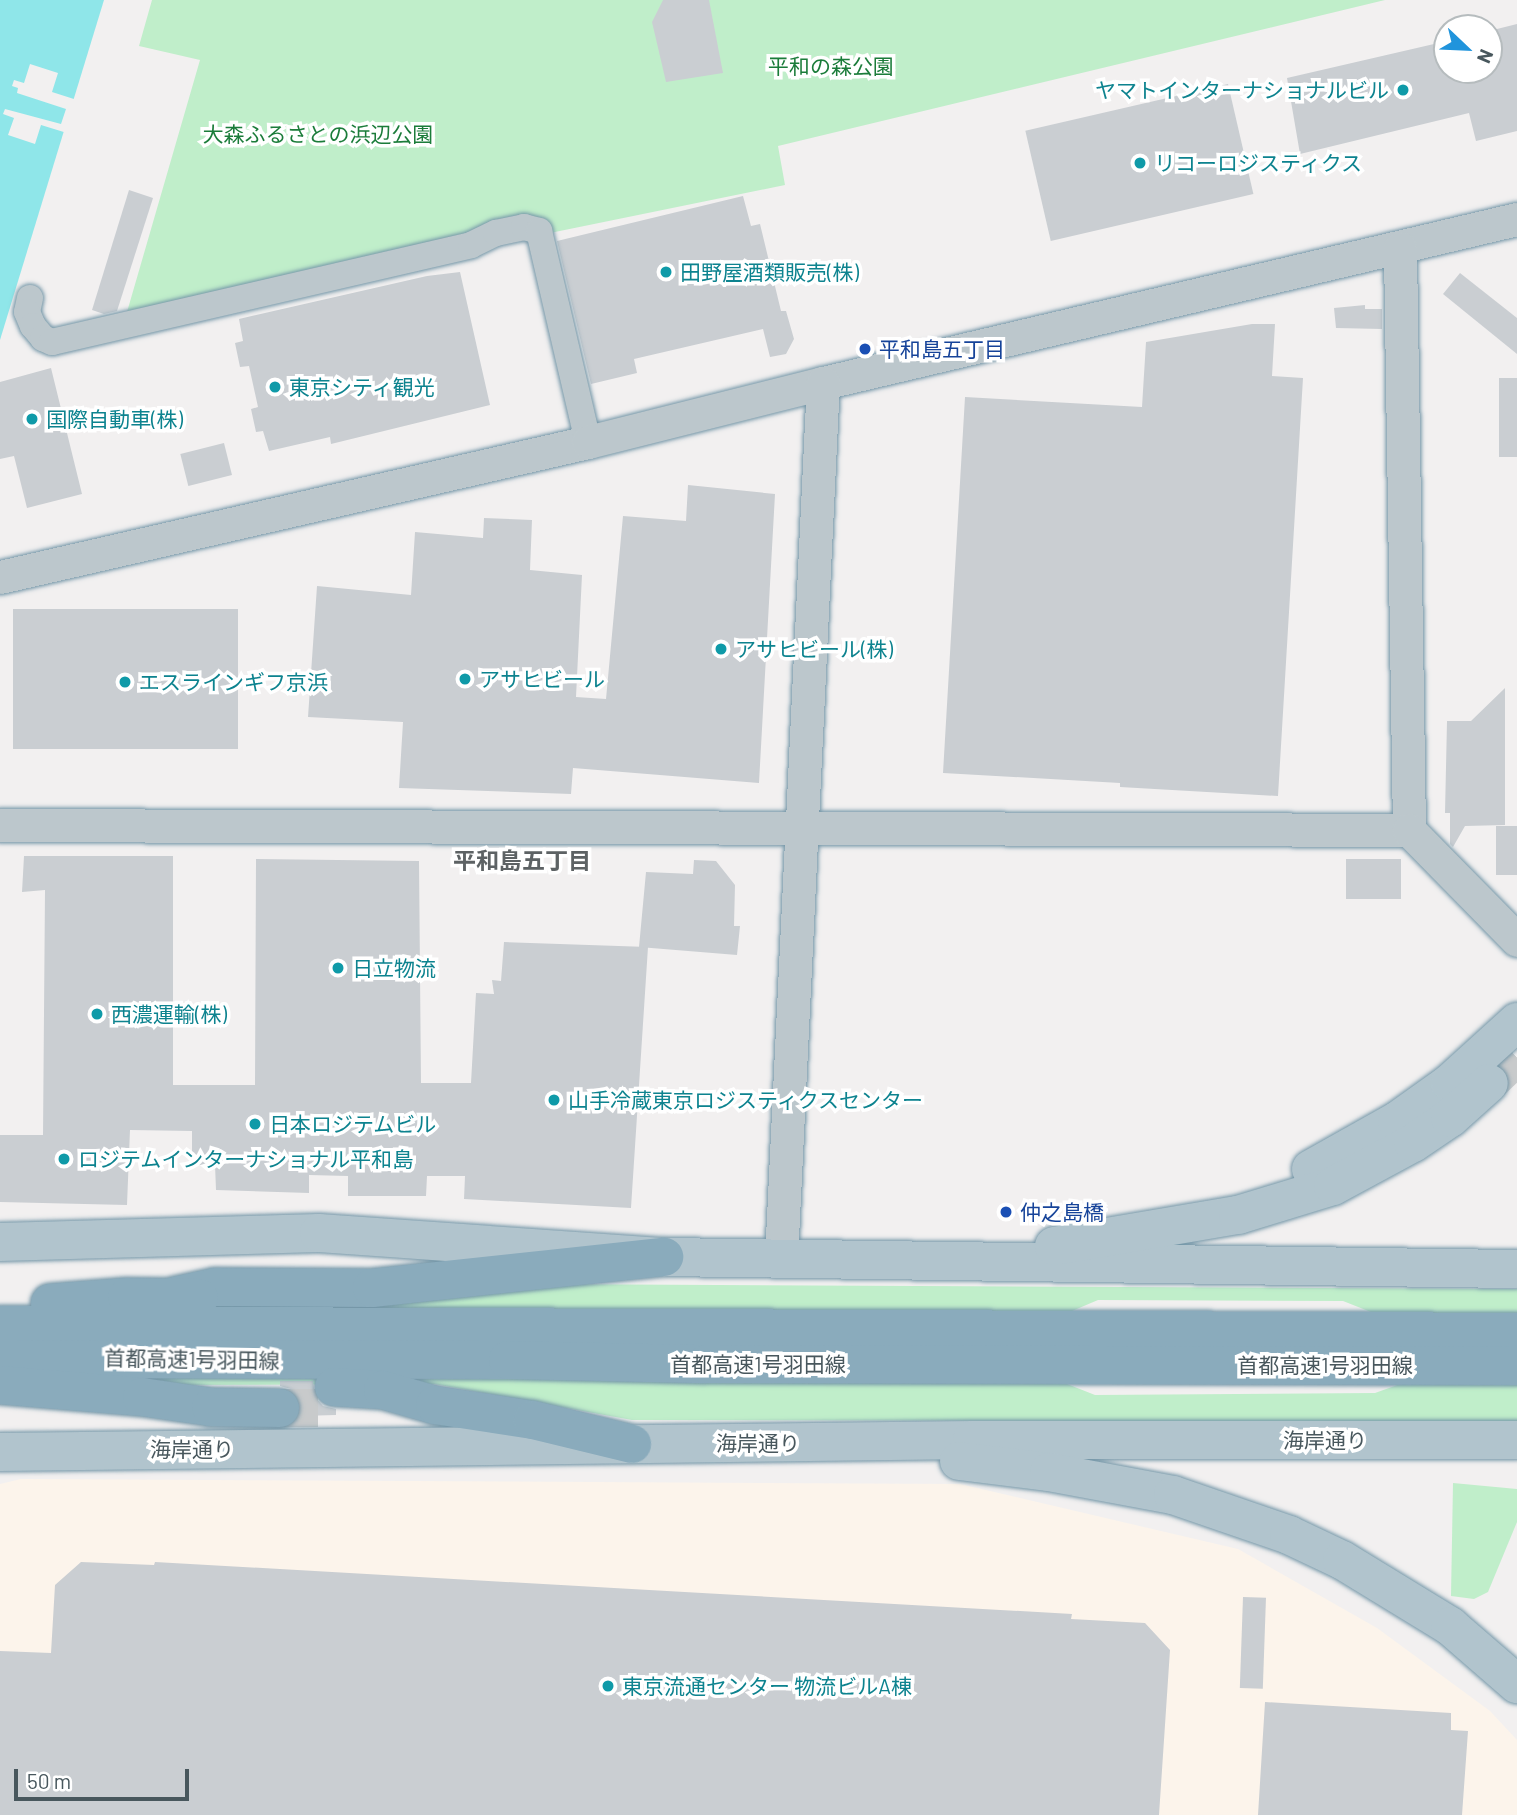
<!DOCTYPE html>
<html>
<head>
<meta charset="utf-8">
<style>
	body { margin:0 }
	#map { position:relative; width:1517px; height:1815px; overflow:hidden; background:#f2f0f0; font-family:Barlow,"Noto Sans JP",sans-serif }
	div>[style] { position:absolute }
	[style*='--x'] { left:calc(var(--x)*1px); top:calc(var(--y)*1px); width:calc(var(--w)*1px); rotate:calc(var(--a)*1deg) }
	.commercial>* { inset:0; background:#fcf4eb }
	.green>* { inset:0; background:#c0eeca }
	.water>* { inset:0; background:#8fe6e9 }
	.pier>* { inset:0; background:#f2f0f0 }
	.building>* { inset:0; background:#caced2; transform-origin:0 0 }
	.primary-tunnel>* { height:38px; margin-top:-19px; transform-origin:0; background:repeating-linear-gradient(90deg,#c8cacb 0 38px,transparent 0 57px) }
	.motorway-tunnel>* { height:38px; margin-top:-19px; transform-origin:0; background:repeating-linear-gradient(90deg,#c8cacb 0 38px,transparent 0 57px) }
	.roads { filter:drop-shadow(0 0 2px #7597a8) drop-shadow(0 0 2px #7597a8) }
	.minor>* { height:26px; margin:-13px; padding:0 13px; transform-origin:13px; border-radius:13px; background:#bcc7cc }
	.tertiary>* { height:33px; margin:-16.5px; padding:0 16.5px; transform-origin:16.5px; border-radius:16.5px; background:#bcc7cc }
	.primary>* { height:38px; margin:-19px; padding:0 19px; transform-origin:19px; border-radius:19px; background:#b1c4cd }
	.motorway>* { height:38px; margin:-19px; padding:0 19px; transform-origin:19px; border-radius:19px; background:#8aabbc }
	.dots>* { width:19px; height:19px; translate:-50% -50%; box-sizing:border-box; border:4px solid #fff; border-radius:50% }
	span { translate:-50% -50%; white-space:nowrap; text-align:center; line-height:1.15; -webkit-text-stroke:7px #fff; paint-order:stroke }
	.park-label { font-size:21px; color:#1b7c3a }
	.culture-label { font-size:21px; color:#0d838f }
	.right { translate:-100% -50%; text-align:right }
	.left { translate:0 -50%; text-align:left }
	.transit-label { font-size:21px; color:#164399 }
	.street-label { font-size:21px; color:#48575d }
	.neighbourhood-label { font-size:23px; color:#5d6264; font-weight:700 }
	.north { position:absolute; left:1433px; top:14px; width:70px; height:70px; box-sizing:border-box; background:#fff; border:2px solid #b6bcbe; border-radius:50%; rotate:113deg; font-size:19px; font-weight:700; line-height:28px; text-align:center; color:#48575d }
	.north::after { content:''; display:block; margin:auto; width:24px; height:32px; background:#2094dc; clip-path:polygon(50% 0,100% 100%,50% 72%,0 100%) }
	.scale { position:absolute; left:14px; top:1769px; width:175px; height:32px; box-sizing:border-box; border:4px solid #48575d; border-top:0; padding-left:9px; font-size:21px; line-height:24px; white-space:nowrap; color:#48575d; -webkit-text-stroke:5px #fff; paint-order:stroke }
</style>
</head>
<body>
<div id="map">
	<div class="commercial">
		<div style="clip-path:polygon(21px 1479px,960px 1484px,1238px 1549px,1377px 1628px,1490px 1711px,1517px 1740px,1517px 1815px,0 1815px,0 1484px)"></div>
	</div>
	<div class="green">
		<div style="clip-path:polygon(152px 0,1385px 0,778px 146px,785px 185px,550px 233px,547px 221px,527px 215px,474px 239px,127px 312px,200px 60px,139px 46px)"></div>
		<div style="clip-path:polygon(533px 1284px,1517px 1289px,1517px 1317px,1381px 1316px,1343px 1301px,1098px 1300px,1065px 1314px,155px 1311px,155px 1303px,373px 1307px)"></div>
		<div style="clip-path:polygon(154px 1378px,1057px 1380px,1095px 1395px,1375px 1393px,1417px 1378px,1517px 1378px,1517px 1422px,632px 1420px,434px 1384px,157px 1385px)"></div>
		<div style="clip-path:polygon(1453px 1483px,1517px 1489px,1517px 1522px,1488px 1592px,1474px 1599px,1451px 1596px)"></div>
	</div>
	<div class="water">
		<div style="clip-path:polygon(0 0,104px 0,0 340px)"></div>
	</div>
	<div class="pier">
		<div style="clip-path:polygon(30px 64px,58px 73px,52px 92px,77px 100px,67px 133px,41px 125px,35px 144px,8px 135px,14px 118px,3px 114px,5px 109px,61px 124px,66px 109px,17px 93px,18px 88px,12px 86px,14px 80px,24px 83px)"></div>
	</div>
	<div class="building">
		<div style="clip-path:polygon(663px 0,709px 0,723px 73px,666px 82px,652px 22px)"></div>
		<div style="clip-path:polygon(1517px 24px,1517px 131px,1476px 141px,1469px 113px,1300px 154px,1287px 78px,1447px 41px,1447px 70px,1489px 70px,1489px 31px)"></div>
		<div style="left:1228px;top:84px;width:113px;height:208px;rotate:77deg"></div>
		<div style="clip-path:polygon(129px 190px,153px 198px,117px 311px,104px 314px,92px 310px)"></div>
		<div style="clip-path:polygon(743px 196px,751px 226px,760px 224px,781px 311px,786px 311px,794px 339px,786px 354px,770px 357px,763px 329px,634px 359px,637px 373px,591px 384px,557px 241px)"></div>
		<div style="clip-path:polygon(460px 272px,490px 405px,331px 444px,330px 437px,269px 451px,263px 431px,256px 432px,251px 409px,258px 407px,249px 366px,240px 367px,235px 343px,243px 341px,239px 319px,427px 276px)"></div>
		<div style="clip-path:polygon(1460px 273px,1517px 318px,1517px 354px,1443px 294px)"></div>
		<div style="clip-path:polygon(1365px 305px,1365px 309px,1382px 309px,1382px 329px,1336px 328px,1334px 308px)"></div>
		<div style="clip-path:polygon(1252px 324px,1275px 324px,1272px 376px,1303px 378px,1278px 796px,1120px 787px,1120px 783px,943px 773px,965px 397px,1142px 407px,1146px 342px)"></div>
		<div style="clip-path:polygon(51px 368px,82px 494px,27px 508px,14px 456px,0 459px,0 382px)"></div>
		<div style="left:1499px;top:378px;width:18px;height:79px"></div>
		<div style="left:224px;top:443px;width:33px;height:45px;rotate:76deg"></div>
		<div style="clip-path:polygon(688px 485px,775px 494px,759px 783px,573px 768px,571px 794px,399px 788px,403px 722px,308px 717px,317px 586px,411px 595px,415px 532px,483px 538px,484px 518px,532px 520px,530px 570px,582px 575px,576px 697px,606px 699px,623px 516px,686px 521px)"></div>
		<div style="left:238px;top:609px;width:140px;height:225px;rotate:90deg"></div>
		<div style="clip-path:polygon(1505px 688px,1505px 825px,1465px 826px,1453px 847px,1450px 844px,1450px 813px,1445px 813px,1447px 721px,1471px 721px)"></div>
		<div style="left:1496px;top:826px;width:21px;height:49px"></div>
		<div style="clip-path:polygon(24px 856px,173px 856px,173px 1085px,255px 1085px,256px 859px,419px 861px,421px 1083px,471px 1083px,476px 993px,494px 994px,492px 980px,501px 981px,504px 942px,648px 947px,631px 1208px,464px 1199px,465px 1176px,427px 1176px,426px 1196px,348px 1196px,348px 1176px,309px 1175px,309px 1193px,216px 1190px,215px 1165px,192px 1165px,192px 1131px,130px 1130px,127px 1205px,0 1202px,0 1135px,43px 1135px,45px 890px,22px 892px)"></div>
		<div style="left:1401px;top:859px;width:40px;height:55px;rotate:90deg"></div>
		<div style="clip-path:polygon(694px 860px,716px 861px,735px 885px,734px 926px,740px 926px,737px 955px,639px 947px,646px 872px,693px 874px)"></div>
		<div style="clip-path:polygon(280px 1381px,313px 1381px,315px 1397px,323px 1406px,336px 1409px,336px 1415px,300px 1416px,302px 1408px,299px 1397px,291px 1389px,280px 1386px)"></div>
		<div style="clip-path:polygon(81px 1562px,154px 1565px,155px 1562px,1072px 1614px,1071px 1619px,1145px 1623px,1170px 1650px,1159px 1815px,0 1815px,0 1651px,51px 1653px,55px 1585px)"></div>
		<div style="left:1243px;top:1597px;width:23px;height:91px;rotate:2deg"></div>
		<div style="clip-path:polygon(1265px 1702px,1451px 1713px,1451px 1730px,1468px 1731px,1462px 1815px,1258px 1815px)"></div>
	</div>
	<div class="primary-tunnel">
		<div style="--x:1489;--y:1083;--w:38;--a:-43"></div>
	</div>
	<div class="motorway-tunnel">
		<div style="--x:280;--y:1408;--w:56;--a:0"></div>
	</div>
	<div class="roads">
		<div class="minor">
			<div style="--x:30;--y:298;--w:14;--a:102"></div>
			<div style="--x:27;--y:312;--w:15;--a:67"></div>
			<div style="--x:33;--y:326;--w:16;--a:50"></div>
			<div style="--x:43;--y:338;--w:10;--a:24"></div>
			<div style="--x:52;--y:342;--w:430;--a:-13"></div>
			<div style="--x:471;--y:245;--w:28;--a:-26"></div>
			<div style="--x:496;--y:233;--w:29;--a:-12"></div>
			<div style="--x:524;--y:227;--w:16;--a:15"></div>
			<div style="--x:539;--y:231;--w:217;--a:76.9"></div>
		</div>
		<div class="tertiary">
			<div style="--x:0;--y:577;--w:603;--a:-12.93"></div>
			<div style="--x:588;--y:442;--w:242;--a:-14.1"></div>
			<div style="--x:823;--y:383;--w:713;--a:-13.3"></div>
			<div style="--x:0;--y:825;--w:1409;--a:0.2"></div>
			<div style="--x:1409;--y:830;--w:582;--a:-90.89"></div>
			<div style="--x:1409;--y:830;--w:154;--a:45.5"></div>
			<div style="--x:781;--y:1259;--w:877;--a:-87.26"></div>
		</div>
		<div class="primary">
			<div style="--x:1311;--y:1169;--w:98;--a:-29.2"></div>
			<div style="--x:1397;--y:1121;--w:65;--a:-35.6"></div>
			<div style="--x:1450;--y:1083;--w:91;--a:-42.3"></div>
			<div style="--x:0;--y:1242;--w:319;--a:-1.6"></div>
			<div style="--x:319;--y:1233;--w:346;--a:4"></div>
			<div style="--x:664;--y:1257;--w:853;--a:0.81"></div>
			<div style="--x:1054;--y:1246;--w:187;--a:-9.6"></div>
			<div style="--x:1238;--y:1215;--w:99;--a:-17"></div>
			<div style="--x:1333;--y:1186;--w:91;--a:-28.3"></div>
			<div style="--x:1413;--y:1143;--w:45;--a:-34"></div>
			<div style="--x:1450;--y:1118;--w:52;--a:-41.9"></div>
			<div style="--x:0;--y:1452;--w:972;--a:-0.71"></div>
			<div style="--x:972;--y:1440;--w:545;--a:0"></div>
			<div style="--x:959;--y:1461;--w:91;--a:7"></div>
			<div style="--x:1049;--y:1472;--w:126;--a:10.5"></div>
			<div style="--x:1173;--y:1495;--w:123;--a:19"></div>
			<div style="--x:1289;--y:1535;--w:59;--a:25.3"></div>
			<div style="--x:1342;--y:1560;--w:127;--a:31.4"></div>
			<div style="--x:1450;--y:1626;--w:89;--a:40.9"></div>
		</div>
		<div class="motorway">
			<div style="--x:174;--y:1296;--w:42;--a:-12.4"></div>
			<div style="--x:215;--y:1287;--w:157;--a:0.4"></div>
			<div style="--x:372;--y:1288;--w:294;--a:-6.1"></div>
			<div style="--x:50;--y:1303;--w:77;--a:-4.5"></div>
			<div style="--x:127;--y:1297;--w:72;--a:0.8"></div>
			<div style="--x:0;--y:1325;--w:1517;--a:0.26"></div>
			<div style="--x:0;--y:1359;--w:508;--a:0.11"></div>
			<div style="--x:508;--y:1360;--w:198;--a:1.2"></div>
			<div style="--x:706;--y:1364;--w:811;--a:0.14"></div>
			<div style="--x:0;--y:1385;--w:143;--a:4.8"></div>
			<div style="--x:142;--y:1397;--w:70;--a:8.2"></div>
			<div style="--x:211;--y:1407;--w:69;--a:0.8"></div>
			<div style="--x:334;--y:1387;--w:49;--a:3.5"></div>
			<div style="--x:383;--y:1390;--w:54;--a:16.1"></div>
			<div style="--x:435;--y:1405;--w:99;--a:8.7"></div>
			<div style="--x:533;--y:1420;--w:102;--a:13.6"></div>
		</div>
	</div>
	<div class="dots">
		<div style="left:1403px;top:90px;background:#0f9aa8"></div>
		<div style="left:1140px;top:163px;background:#0f9aa8"></div>
		<div style="left:666px;top:272px;background:#0f9aa8"></div>
		<div style="left:865px;top:349px;background:#1a4fb4"></div>
		<div style="left:275px;top:387px;background:#0f9aa8"></div>
		<div style="left:32px;top:419px;background:#0f9aa8"></div>
		<div style="left:721px;top:649px;background:#0f9aa8"></div>
		<div style="left:465px;top:679px;background:#0f9aa8"></div>
		<div style="left:125px;top:682px;background:#0f9aa8"></div>
		<div style="left:338px;top:968px;background:#0f9aa8"></div>
		<div style="left:97px;top:1014px;background:#0f9aa8"></div>
		<div style="left:554px;top:1100px;background:#0f9aa8"></div>
		<div style="left:255px;top:1124px;background:#0f9aa8"></div>
		<div style="left:64px;top:1159px;background:#0f9aa8"></div>
		<div style="left:1006px;top:1212px;background:#1a4fb4"></div>
		<div style="left:608px;top:1686px;background:#0f9aa8"></div>
	</div>
	<div class="park-label">
		<span style="left:831px;top:66px">平和の森公園</span>
		<span style="left:318px;top:134px">大森ふるさとの浜辺公園</span>
	</div>
	<div class="culture-label">
		<span class="right" style="left:1389px;top:90px">ヤマトインターナショナルビル</span>
		<span class="left" style="left:1154px;top:163px">リコーロジスティクス</span>
		<span class="left" style="left:680px;top:272px">田野屋酒類販売(株)</span>
		<span class="left" style="left:289px;top:387px">東京シティ観光</span>
		<span class="left" style="left:46px;top:419px">国際自動車(株)</span>
		<span class="left" style="left:735px;top:649px">アサヒビール(株)</span>
		<span class="left" style="left:479px;top:679px">アサヒビール</span>
		<span class="left" style="left:139px;top:682px">エスラインギフ京浜</span>
		<span class="left" style="left:352px;top:968px">日立物流</span>
		<span class="left" style="left:111px;top:1014px">西濃運輸(株)</span>
		<span class="left" style="left:568px;top:1100px">山手冷蔵東京ロジスティクスセンター</span>
		<span class="left" style="left:269px;top:1124px">日本ロジテムビル</span>
		<span class="left" style="left:78px;top:1159px">ロジテムインターナショナル平和島</span>
		<span class="left" style="left:622px;top:1686px">東京流通センター 物流ビルA棟</span>
	</div>
	<div class="transit-label">
		<span class="left" style="left:879px;top:349px">平和島五丁目</span>
		<span class="left" style="left:1020px;top:1212px">仲之島橋</span>
	</div>
	<div class="street-label">
		<span style="left:192px;top:1359px;rotate:1deg">首都高速1号羽田線</span>
		<span style="left:758px;top:1364px">首都高速1号羽田線</span>
		<span style="left:1325px;top:1365px">首都高速1号羽田線</span>
		<span style="left:1325px;top:1440px">海岸通り</span>
		<span style="left:758px;top:1443px">海岸通り</span>
		<span style="left:192px;top:1449px">海岸通り</span>
	</div>
	<div class="neighbourhood-label">
		<span style="left:522px;top:860px">平和島五丁目</span>
	</div>
	<div class="north">N</div>
	<div class="scale">50 m</div>
</div>
</body>
</html>
